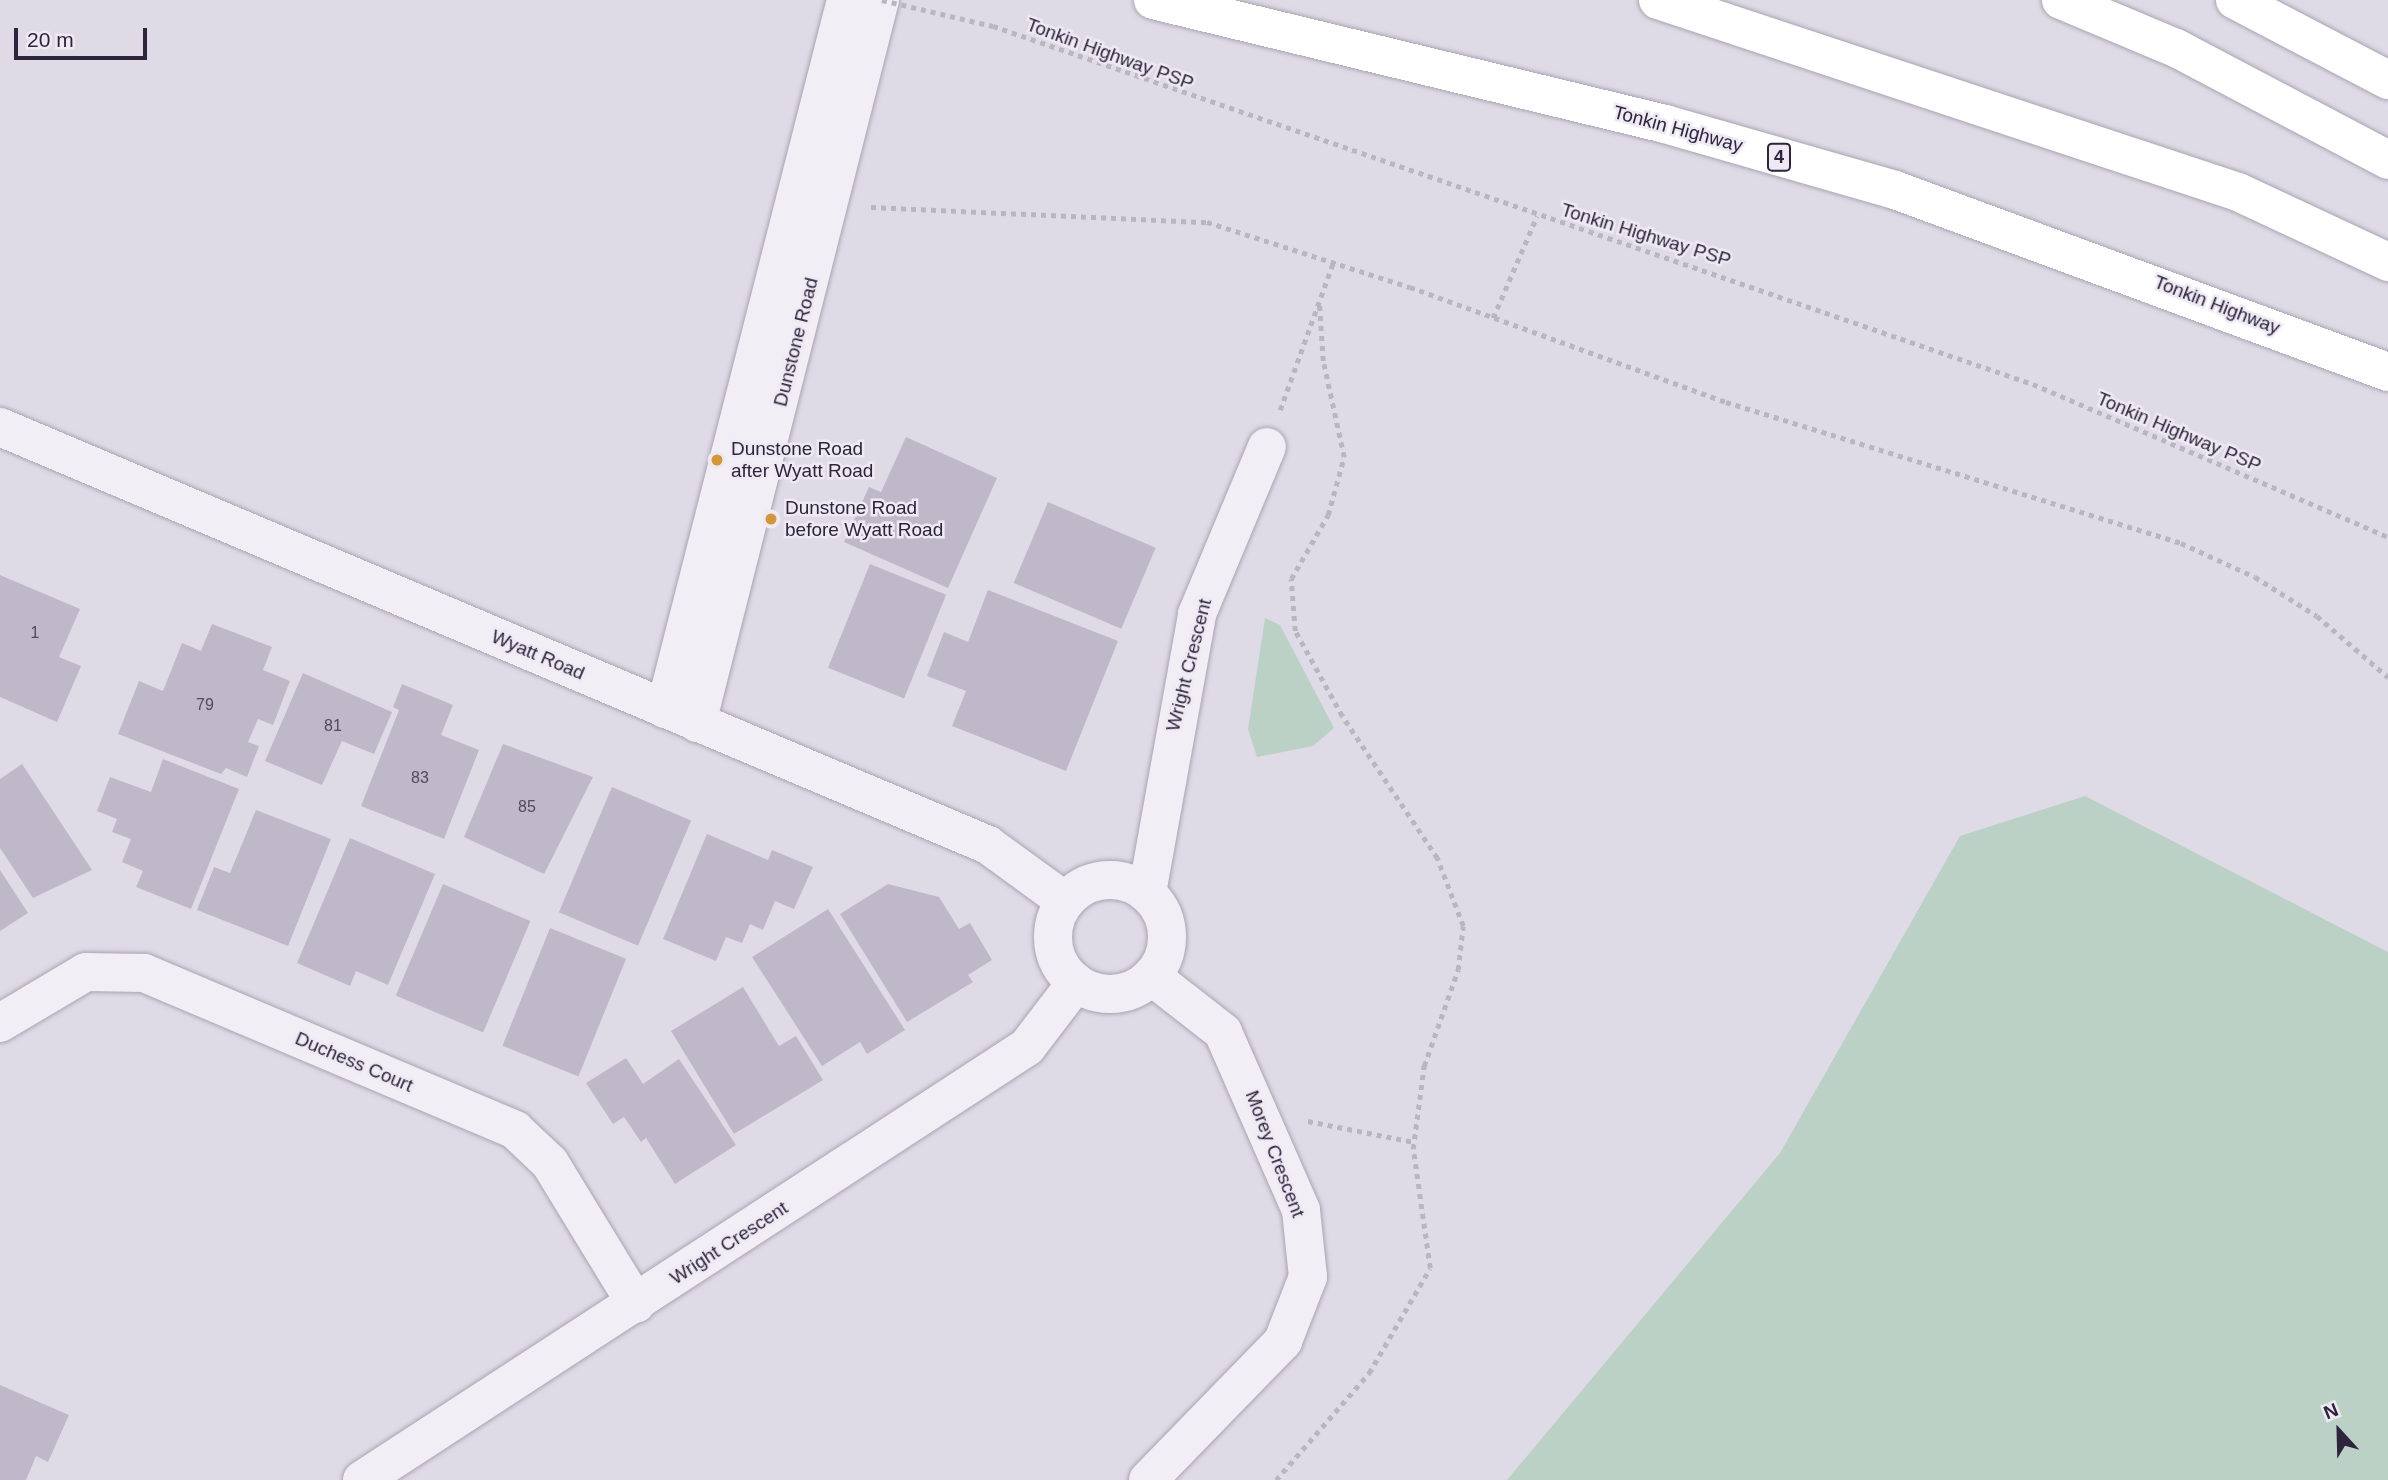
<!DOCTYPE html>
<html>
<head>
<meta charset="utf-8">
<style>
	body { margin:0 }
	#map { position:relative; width:2388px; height:1480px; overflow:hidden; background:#dfdbe6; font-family:Arial,sans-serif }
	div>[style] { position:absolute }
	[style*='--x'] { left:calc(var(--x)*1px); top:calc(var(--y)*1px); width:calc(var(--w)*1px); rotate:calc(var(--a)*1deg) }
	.green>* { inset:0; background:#bcd1c6 }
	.building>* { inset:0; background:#bfb8c9; transform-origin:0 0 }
	.path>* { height:4.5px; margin-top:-2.25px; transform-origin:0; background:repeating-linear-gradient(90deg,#bab6c1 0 5px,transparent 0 10px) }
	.roads { filter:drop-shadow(0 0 2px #aaa4b3) drop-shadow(0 0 2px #aaa4b3) }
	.minor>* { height:38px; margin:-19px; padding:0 19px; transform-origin:19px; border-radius:19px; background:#f1eef5 }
	.minor>.ring { margin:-19px; padding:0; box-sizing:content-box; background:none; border:38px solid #f1eef5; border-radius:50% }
	.motorway>* { height:38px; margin:-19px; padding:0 19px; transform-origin:19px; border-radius:19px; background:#fff }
	.path-bridge>* { height:4.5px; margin-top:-2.25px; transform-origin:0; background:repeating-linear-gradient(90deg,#bab6c1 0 5px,transparent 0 10px) }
	.dots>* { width:19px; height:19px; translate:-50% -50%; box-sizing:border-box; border:4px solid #eeeaf4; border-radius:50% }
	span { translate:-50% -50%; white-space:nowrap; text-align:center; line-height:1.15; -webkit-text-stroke:5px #eeeaf4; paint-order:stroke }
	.number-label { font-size:16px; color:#524a60 }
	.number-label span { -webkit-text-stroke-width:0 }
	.shield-label span { padding:2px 5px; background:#eeeaf4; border:2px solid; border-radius:5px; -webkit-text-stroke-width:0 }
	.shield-label { font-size:18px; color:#2e253d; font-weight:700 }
	.street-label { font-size:19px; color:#2e253d }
	.poi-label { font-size:19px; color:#2e253d }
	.left { translate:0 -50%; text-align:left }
	.north { position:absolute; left:2304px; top:1396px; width:70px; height:70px; -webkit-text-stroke:5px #eeeaf4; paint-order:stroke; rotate:338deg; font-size:19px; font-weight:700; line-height:28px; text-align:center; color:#2e253d }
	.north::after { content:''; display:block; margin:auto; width:24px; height:32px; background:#2e253d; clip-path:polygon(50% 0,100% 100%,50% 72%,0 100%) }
	.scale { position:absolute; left:14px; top:28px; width:133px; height:32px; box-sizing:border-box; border:4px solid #2e253d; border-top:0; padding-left:9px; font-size:21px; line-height:24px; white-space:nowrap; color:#2e253d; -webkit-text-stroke:5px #eeeaf4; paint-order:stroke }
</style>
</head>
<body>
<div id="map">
	<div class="green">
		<div style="clip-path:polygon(1265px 618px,1280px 625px,1334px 728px,1313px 746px,1257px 757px,1248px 729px)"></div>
		<div style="clip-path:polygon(2085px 796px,2388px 952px,2388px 1480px,1507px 1480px,1780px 1153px,1960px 836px)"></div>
	</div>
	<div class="building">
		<div style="clip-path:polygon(906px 437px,997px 478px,948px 588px,844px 542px,869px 487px,881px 492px)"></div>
		<div style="left:1048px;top:502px;width:117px;height:88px;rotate:23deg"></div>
		<div style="left:870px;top:564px;width:82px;height:112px;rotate:22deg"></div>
		<div style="clip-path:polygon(0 575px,80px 609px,59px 657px,81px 666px,57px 722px,0 697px)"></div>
		<div style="clip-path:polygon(988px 590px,1118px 641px,1066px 771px,952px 726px,966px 691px,927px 676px,944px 632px,968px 642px)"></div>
		<div style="clip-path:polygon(212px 624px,272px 647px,263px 670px,290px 681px,273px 725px,258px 719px,248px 742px,259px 746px,247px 777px,226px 768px,221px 774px,118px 734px,139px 681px,163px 691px,182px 643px,201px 651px)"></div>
		<div style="clip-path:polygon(303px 673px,392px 712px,374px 754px,342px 741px,322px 785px,265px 761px)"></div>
		<div style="clip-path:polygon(402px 684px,453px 705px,441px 735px,479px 750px,444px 839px,361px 806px,399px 710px,393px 707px)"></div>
		<div style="clip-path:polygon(503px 744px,593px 777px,544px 874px,464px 837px)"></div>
		<div style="clip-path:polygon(163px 759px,239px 789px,191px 909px,136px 887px,143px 871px,122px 862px,131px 839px,112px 832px,117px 819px,97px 811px,110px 777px,151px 792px)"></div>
		<div style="clip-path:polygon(22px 764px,92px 870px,33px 898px,0 848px,0 779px)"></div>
		<div style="left:612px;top:787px;width:86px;height:136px;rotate:23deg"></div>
		<div style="clip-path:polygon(256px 810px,331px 839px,288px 946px,197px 910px,214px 867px,230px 873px)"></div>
		<div style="clip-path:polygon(707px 834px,768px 860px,772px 850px,813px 867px,794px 909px,775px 901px,763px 930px,750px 924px,742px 943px,726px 937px,716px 961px,663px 939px)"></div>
		<div style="clip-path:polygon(350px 838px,435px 874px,388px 985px,356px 971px,350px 986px,297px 963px)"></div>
		<div style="clip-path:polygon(0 870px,28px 913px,0 931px)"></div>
		<div style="left:443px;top:884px;width:95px;height:121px;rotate:23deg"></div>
		<div style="clip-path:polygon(888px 884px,939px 897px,959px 929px,970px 923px,992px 960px,968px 975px,973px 982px,907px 1022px,840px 914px)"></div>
		<div style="clip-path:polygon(828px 909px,905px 1030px,867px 1054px,860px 1042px,822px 1066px,752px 957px)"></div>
		<div style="left:550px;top:928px;width:82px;height:127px;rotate:22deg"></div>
		<div style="clip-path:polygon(743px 987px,779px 1046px,796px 1036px,823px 1080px,734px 1134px,671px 1031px)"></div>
		<div style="clip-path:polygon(626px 1058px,643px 1084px,679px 1059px,736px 1145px,675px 1184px,646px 1138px,641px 1142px,624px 1117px,613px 1124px,586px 1083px)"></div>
		<div style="clip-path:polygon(0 1385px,69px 1415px,48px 1462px,36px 1456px,26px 1480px,0 1480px)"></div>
	</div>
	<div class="path">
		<div style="--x:993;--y:26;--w:1100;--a:19"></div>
		<div style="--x:2033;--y:384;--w:387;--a:23.3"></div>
		<div style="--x:871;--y:207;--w:336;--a:2.6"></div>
		<div style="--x:1207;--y:222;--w:213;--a:17.8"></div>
		<div style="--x:1410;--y:287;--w:336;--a:20"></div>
		<div style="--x:1726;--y:402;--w:476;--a:17.2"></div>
		<div style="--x:2181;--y:543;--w:81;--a:24.7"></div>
		<div style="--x:2255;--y:577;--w:73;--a:32.2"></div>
		<div style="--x:2317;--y:616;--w:94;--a:40.7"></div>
		<div style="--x:1493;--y:318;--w:111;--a:-66.7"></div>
		<div style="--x:1280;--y:410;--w:156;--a:-70.2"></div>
		<div style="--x:1308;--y:1121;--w:108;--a:11.2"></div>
		<div style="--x:1276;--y:1480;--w:142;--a:-49"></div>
		<div style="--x:1369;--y:1373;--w:121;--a:-59.8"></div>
		<div style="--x:1430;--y:1268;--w:120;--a:-98.1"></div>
		<div style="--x:1413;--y:1149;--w:84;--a:-82.5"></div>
		<div style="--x:1424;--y:1066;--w:102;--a:-70.5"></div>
		<div style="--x:1458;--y:970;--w:44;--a:-83.5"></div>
		<div style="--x:1463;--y:926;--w:73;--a:-110.9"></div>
		<div style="--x:1437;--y:858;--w:171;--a:-123.8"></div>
		<div style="--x:1342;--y:716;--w:97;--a:-118.9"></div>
		<div style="--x:1295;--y:631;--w:52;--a:-94.4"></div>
		<div style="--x:1291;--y:579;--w:74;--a:-60"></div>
		<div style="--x:1328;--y:515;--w:60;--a:-74.6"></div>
		<div style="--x:1344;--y:457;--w:98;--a:-102.3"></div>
		<div style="--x:1323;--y:361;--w:60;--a:-93.8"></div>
	</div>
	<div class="roads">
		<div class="minor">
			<div style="--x:0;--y:427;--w:1073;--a:22.93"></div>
			<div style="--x:988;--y:845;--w:95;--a:36"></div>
			<div style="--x:665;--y:709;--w:732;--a:-75.68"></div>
			<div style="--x:697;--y:723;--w:746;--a:-75.8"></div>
			<div class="ring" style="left:1053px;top:880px;width:76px;height:76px"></div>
			<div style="--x:1147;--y:893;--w:283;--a:-79.8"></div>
			<div style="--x:1197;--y:614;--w:181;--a:-67.3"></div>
			<div style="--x:0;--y:1023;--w:100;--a:-30.7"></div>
			<div style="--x:86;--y:972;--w:58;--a:1"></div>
			<div style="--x:144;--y:973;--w:403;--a:22.9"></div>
			<div style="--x:515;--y:1130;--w:48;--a:43.3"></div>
			<div style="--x:550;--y:1163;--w:165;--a:58.6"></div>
			<div style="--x:362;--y:1480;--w:794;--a:-33.07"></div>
			<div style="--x:1027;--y:1047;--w:81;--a:-52.6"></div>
			<div style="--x:1148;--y:1480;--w:194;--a:-45.8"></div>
			<div style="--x:1283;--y:1341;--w:69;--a:-68.7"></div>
			<div style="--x:1308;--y:1277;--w:67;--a:-96"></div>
			<div style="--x:1301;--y:1210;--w:194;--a:-113.7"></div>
			<div style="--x:1223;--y:1032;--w:91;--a:-142.1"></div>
		</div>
		<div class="motorway">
			<div style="--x:1153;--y:0;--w:527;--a:13.61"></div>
			<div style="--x:1665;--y:124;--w:239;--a:16"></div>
			<div style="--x:1895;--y:190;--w:526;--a:20.26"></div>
			<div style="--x:1658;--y:0;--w:611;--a:18.32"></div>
			<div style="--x:2238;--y:192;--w:166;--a:25"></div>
			<div style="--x:2061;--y:0;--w:125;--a:22.7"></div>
			<div style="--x:2176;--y:48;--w:240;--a:27.8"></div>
			<div style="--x:2235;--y:0;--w:173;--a:27.6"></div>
		</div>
	</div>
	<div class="path-bridge">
		<div style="--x:882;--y:0;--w:114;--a:13.2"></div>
	</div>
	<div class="dots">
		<div style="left:717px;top:460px;background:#d39738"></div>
		<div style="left:771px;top:519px;background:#d39738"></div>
	</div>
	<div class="number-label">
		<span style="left:35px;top:633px">1</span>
		<span style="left:205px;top:705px">79</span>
		<span style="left:333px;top:726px">81</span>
		<span style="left:420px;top:778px">83</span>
		<span style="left:527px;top:807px">85</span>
	</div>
	<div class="shield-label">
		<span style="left:1779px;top:157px">4</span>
	</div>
	<div class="street-label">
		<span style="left:1110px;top:54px;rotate:20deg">Tonkin Highway PSP</span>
		<span style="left:1678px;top:129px;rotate:15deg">Tonkin Highway</span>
		<span style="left:1646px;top:235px;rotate:17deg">Tonkin Highway PSP</span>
		<span style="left:2217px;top:305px;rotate:21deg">Tonkin Highway</span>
		<span style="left:796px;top:342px;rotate:-76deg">Dunstone Road</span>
		<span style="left:2179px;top:432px;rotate:23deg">Tonkin Highway PSP</span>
		<span style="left:538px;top:655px;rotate:23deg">Wyatt Road</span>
		<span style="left:1189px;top:665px;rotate:-76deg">Wright Crescent</span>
		<span style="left:354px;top:1062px;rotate:23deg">Duchess Court</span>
		<span style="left:1275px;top:1154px;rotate:69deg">Morey Crescent</span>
		<span style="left:729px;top:1243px;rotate:-33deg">Wright Crescent</span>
	</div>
	<div class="poi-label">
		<span class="left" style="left:731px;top:460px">Dunstone Road<br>after Wyatt Road</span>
		<span class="left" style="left:785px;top:519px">Dunstone Road<br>before Wyatt Road</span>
	</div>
	<div class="north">N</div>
	<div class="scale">20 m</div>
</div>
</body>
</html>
